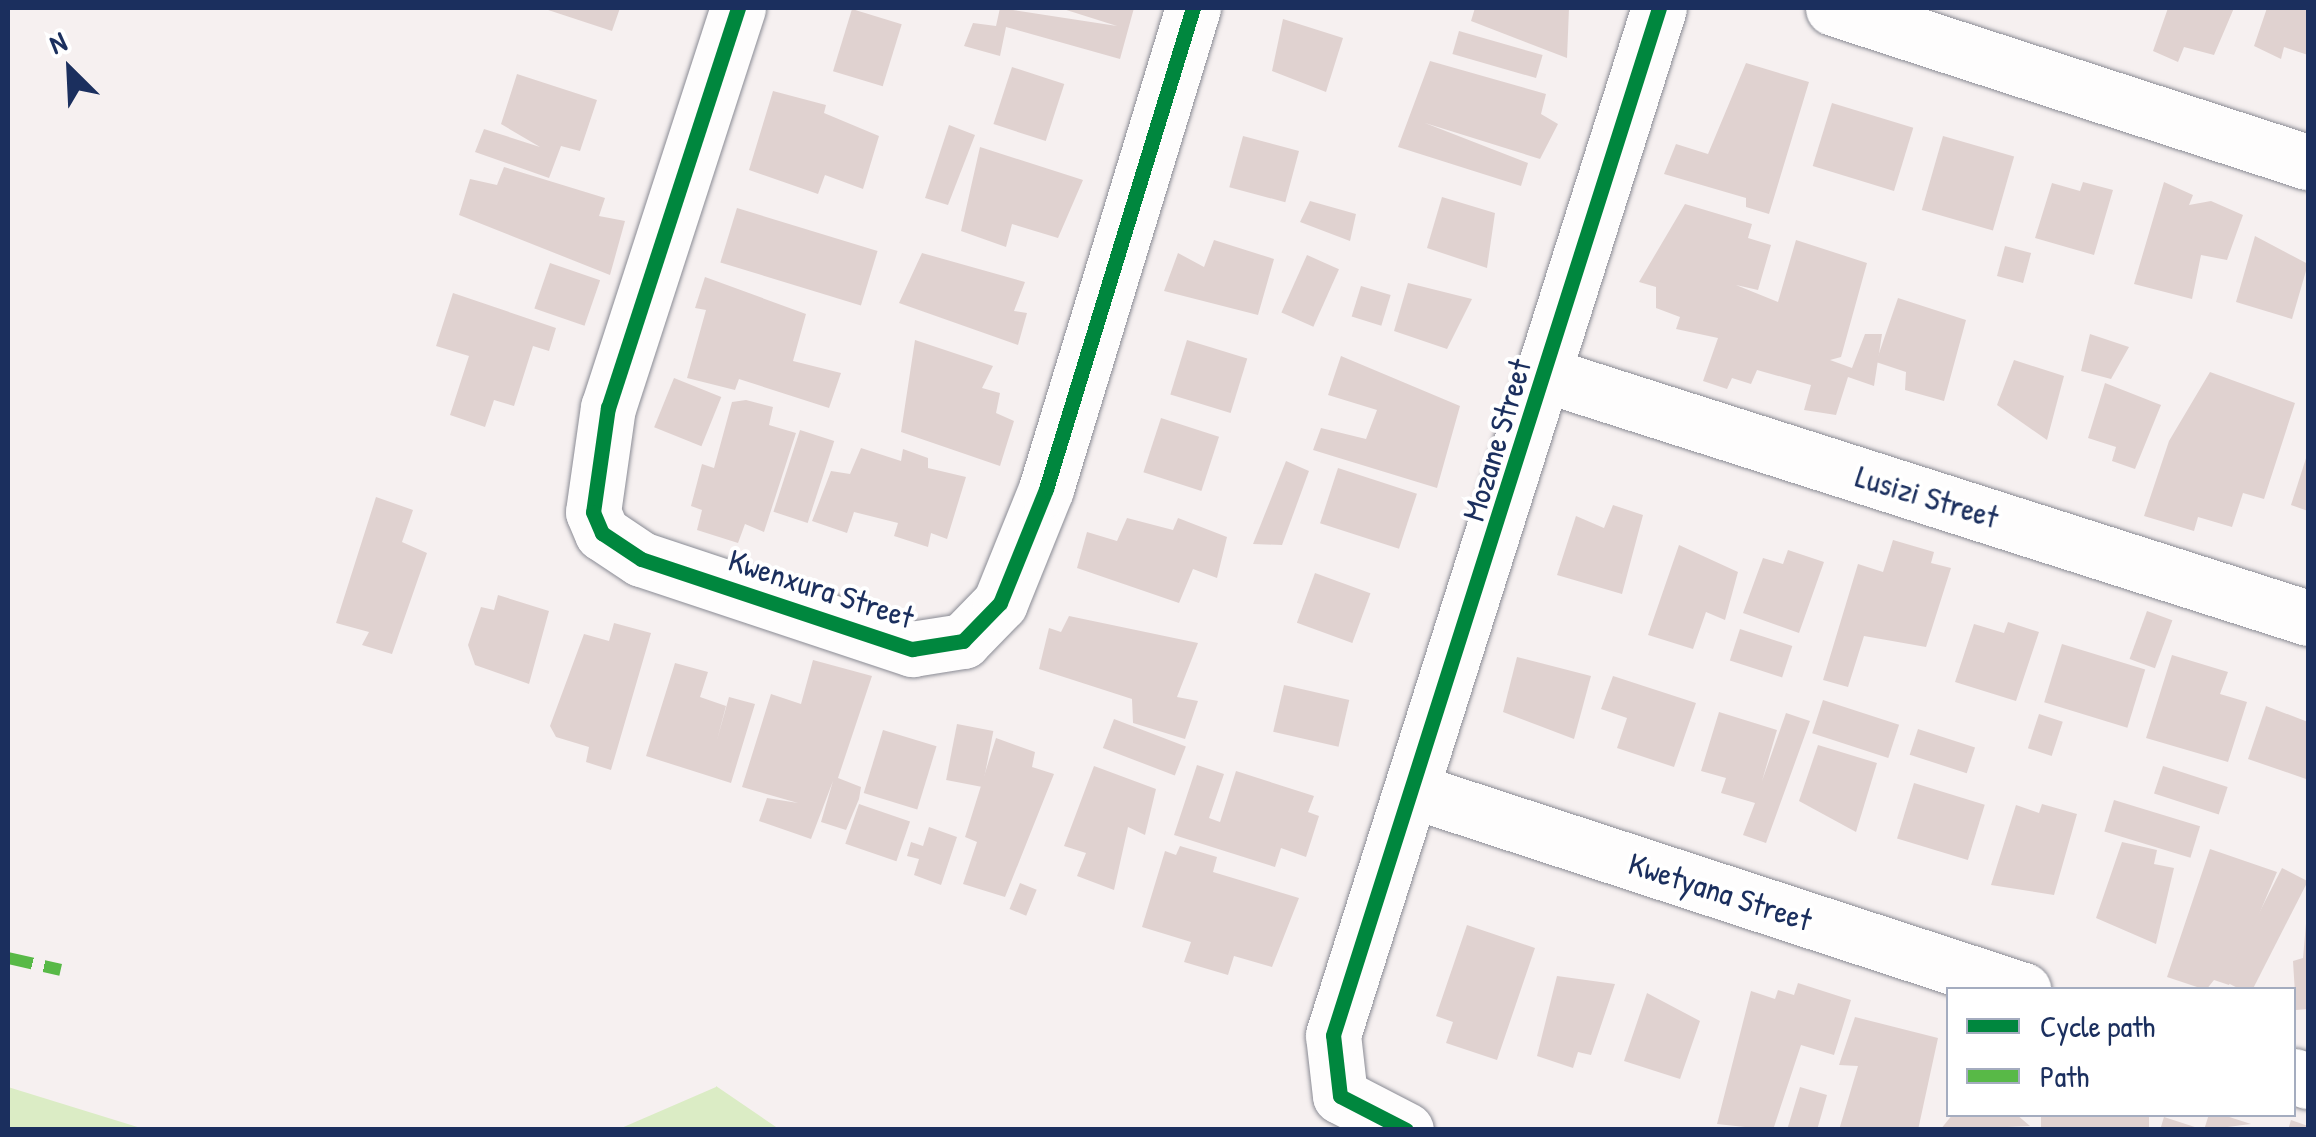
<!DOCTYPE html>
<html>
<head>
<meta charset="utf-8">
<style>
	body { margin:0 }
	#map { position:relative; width:2316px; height:1137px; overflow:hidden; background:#f6f0f0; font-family:"Patrick Hand",sans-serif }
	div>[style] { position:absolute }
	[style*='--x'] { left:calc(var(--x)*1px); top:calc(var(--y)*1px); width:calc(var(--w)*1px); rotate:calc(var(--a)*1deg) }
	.green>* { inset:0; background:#dbecc5 }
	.building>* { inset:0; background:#e0d2d0; transform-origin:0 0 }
	.roads { filter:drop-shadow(0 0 2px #8a8b94) drop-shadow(0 0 2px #8a8b94) }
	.street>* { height:55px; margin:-27.5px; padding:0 27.5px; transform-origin:27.5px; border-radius:27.5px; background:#fefdfd }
	.quiet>* { height:12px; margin-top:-6px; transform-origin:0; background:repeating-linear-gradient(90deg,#58b947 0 25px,transparent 0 37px) }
	.cycleway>* { height:15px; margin:-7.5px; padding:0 7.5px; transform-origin:7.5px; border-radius:7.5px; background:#00873e }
	span { translate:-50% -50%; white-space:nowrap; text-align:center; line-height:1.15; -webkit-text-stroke:8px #fff; paint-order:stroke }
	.street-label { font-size:32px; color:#1b2f5e }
	.frame { position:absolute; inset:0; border:10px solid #1b2f5e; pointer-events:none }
	.legend { position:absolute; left:1946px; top:987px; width:350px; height:130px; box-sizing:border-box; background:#fff; border:2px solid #a4acbf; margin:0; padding:12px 18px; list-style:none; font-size:30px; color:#1b2f5e }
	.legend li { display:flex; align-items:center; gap:20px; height:50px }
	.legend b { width:50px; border:2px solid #a4acbf }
	.north { position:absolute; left:20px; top:20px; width:100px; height:100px; -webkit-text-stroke:8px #fff; paint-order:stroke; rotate:336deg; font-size:28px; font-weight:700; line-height:40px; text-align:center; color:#1b2f5e }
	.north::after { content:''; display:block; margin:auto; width:35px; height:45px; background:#1b2f5e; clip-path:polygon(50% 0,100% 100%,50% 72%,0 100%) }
</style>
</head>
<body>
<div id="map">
	<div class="green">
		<div style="clip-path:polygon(716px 1086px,779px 1129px,619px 1129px,716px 1087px)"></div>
		<div style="clip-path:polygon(8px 1087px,144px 1129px,8px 1129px)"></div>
	</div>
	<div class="building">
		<div style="clip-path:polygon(542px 8px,620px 8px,612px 31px)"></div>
		<div style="clip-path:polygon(1000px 8px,1117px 26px,1060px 8px,1134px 8px,1120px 59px,1006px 27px,1000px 56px,964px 46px,973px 23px,996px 26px)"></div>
		<div style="clip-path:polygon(1475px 8px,1569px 8px,1567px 58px,1471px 21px)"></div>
		<div style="clip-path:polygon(2168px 8px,2234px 8px,2214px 55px,2184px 47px,2178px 62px,2153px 51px)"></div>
		<div style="clip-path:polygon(2267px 8px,2308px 8px,2308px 55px,2284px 47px,2281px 59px,2254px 46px)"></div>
		<div style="left:852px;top:9px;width:52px;height:65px;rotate:17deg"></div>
		<div style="clip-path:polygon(1283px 19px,1343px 38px,1326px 92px,1272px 71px)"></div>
		<div style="left:1459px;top:31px;width:87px;height:24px;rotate:16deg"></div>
		<div style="clip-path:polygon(1430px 61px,1546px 94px,1541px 114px,1558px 124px,1540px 159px,1425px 123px,1528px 163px,1521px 186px,1398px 147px)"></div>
		<div style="clip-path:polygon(1746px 63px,1809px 82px,1769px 214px,1746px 207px,1746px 198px,1664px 174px,1676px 144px,1708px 154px)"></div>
		<div style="left:1012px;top:67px;width:55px;height:60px;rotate:18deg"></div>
		<div style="clip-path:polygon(517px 74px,597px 100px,580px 151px,561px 146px,549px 178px,475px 152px,484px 129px,540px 147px,501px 124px)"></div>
		<div style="clip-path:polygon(773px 91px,826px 105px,824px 113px,879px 136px,863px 189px,825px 175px,818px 194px,749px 170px)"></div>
		<div style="left:1832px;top:103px;width:85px;height:66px;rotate:17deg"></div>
		<div style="clip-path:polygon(949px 125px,975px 135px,948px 205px,925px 198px)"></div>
		<div style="left:1243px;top:136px;width:58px;height:53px;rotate:15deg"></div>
		<div style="left:1943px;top:136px;width:74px;height:77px;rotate:16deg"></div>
		<div style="clip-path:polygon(980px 147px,1083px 180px,1058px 238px,1012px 224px,1006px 247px,961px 231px)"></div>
		<div style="clip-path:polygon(504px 167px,605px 198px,599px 216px,625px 221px,610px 275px,459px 215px,470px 179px,497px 185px)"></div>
		<div style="clip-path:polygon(2083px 182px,2113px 190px,2094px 255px,2035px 238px,2052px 183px,2080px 191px)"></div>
		<div style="clip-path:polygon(2164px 182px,2193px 195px,2189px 205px,2211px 201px,2243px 215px,2227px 260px,2201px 255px,2192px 299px,2134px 284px)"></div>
		<div style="clip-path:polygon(1442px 197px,1495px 213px,1487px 268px,1427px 248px)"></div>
		<div style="clip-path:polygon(1310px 201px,1356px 214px,1350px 241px,1300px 222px)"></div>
		<div style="clip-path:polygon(1685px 204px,1752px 224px,1748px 238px,1771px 245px,1758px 290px,1736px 285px,1778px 302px,1796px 240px,1867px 263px,1841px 357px,1830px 360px,1852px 368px,1865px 334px,1882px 334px,1874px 386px,1848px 377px,1836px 415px,1804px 410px,1811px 385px,1757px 370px,1751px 384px,1732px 378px,1727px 389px,1703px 381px,1718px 338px,1676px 329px,1680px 317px,1656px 308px,1656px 287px,1639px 282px)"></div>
		<div style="left:737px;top:208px;width:147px;height:57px;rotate:17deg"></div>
		<div style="clip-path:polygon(2255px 236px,2308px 264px,2292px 319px,2236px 302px)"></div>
		<div style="clip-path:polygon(1214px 240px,1274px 259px,1258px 315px,1164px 291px,1178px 253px,1204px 267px)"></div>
		<div style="left:2005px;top:246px;width:27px;height:31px;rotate:15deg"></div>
		<div style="clip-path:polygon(922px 253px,1025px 282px,1014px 311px,1027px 313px,1018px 345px,899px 303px)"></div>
		<div style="left:1307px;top:255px;width:35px;height:63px;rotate:24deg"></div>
		<div style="left:550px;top:263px;width:53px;height:48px;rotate:19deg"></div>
		<div style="clip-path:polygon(705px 277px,806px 314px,793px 361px,841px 373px,829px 408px,739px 379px,735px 390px,687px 378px,706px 310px,695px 308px)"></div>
		<div style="clip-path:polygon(1408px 283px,1472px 299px,1447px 349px,1394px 331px)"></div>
		<div style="left:1361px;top:286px;width:31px;height:32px;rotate:17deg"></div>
		<div style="clip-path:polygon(453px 293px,556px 328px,549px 351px,533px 346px,514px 406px,494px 400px,485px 427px,450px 415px,469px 356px,436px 346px)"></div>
		<div style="clip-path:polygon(1898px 298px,1966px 320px,1944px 401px,1905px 390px,1906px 372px,1876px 362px)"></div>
		<div style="clip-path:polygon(2090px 334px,2129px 347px,2111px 379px,2081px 371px)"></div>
		<div style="clip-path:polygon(915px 340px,993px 366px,982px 388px,1000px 393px,996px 413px,1014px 421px,1000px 466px,901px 432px)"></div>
		<div style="left:1187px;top:340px;width:63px;height:57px;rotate:17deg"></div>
		<div style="clip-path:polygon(1341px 356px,1460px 406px,1437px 488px,1313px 450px,1321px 428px,1366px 439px,1377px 410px,1328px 395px)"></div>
		<div style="clip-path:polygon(2014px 360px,2064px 376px,2047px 440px,1997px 405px)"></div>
		<div style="clip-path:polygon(2210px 372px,2295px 403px,2264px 499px,2243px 493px,2232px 527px,2198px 517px,2194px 531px,2144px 516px,2169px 441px)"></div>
		<div style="left:674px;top:378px;width:51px;height:53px;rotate:22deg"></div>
		<div style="clip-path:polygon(2105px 383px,2161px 405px,2135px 469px,2112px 461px,2116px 447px,2088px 438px)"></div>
		<div style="clip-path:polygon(746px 400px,773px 407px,769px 425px,796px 433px,764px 532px,745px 524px,738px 543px,697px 530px,702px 510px,691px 506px,702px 464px,714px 468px,732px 402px)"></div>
		<div style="left:1161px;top:418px;width:61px;height:57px;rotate:18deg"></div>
		<div style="left:800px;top:430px;width:36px;height:86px;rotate:18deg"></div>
		<div style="clip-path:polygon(861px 448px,901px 461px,903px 449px,928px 458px,928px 468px,966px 477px,947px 539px,931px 533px,928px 547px,894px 536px,898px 523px,854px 512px,847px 533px,812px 521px,831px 471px,850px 474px)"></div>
		<div style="clip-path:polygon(2308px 452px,2308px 511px,2291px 505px)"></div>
		<div style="clip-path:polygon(1286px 461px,1309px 471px,1282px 545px,1253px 544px)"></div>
		<div style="left:1338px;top:468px;width:83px;height:58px;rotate:18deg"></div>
		<div style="clip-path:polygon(376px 497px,413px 510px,402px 542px,427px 553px,392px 654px,362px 645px,369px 632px,336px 623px)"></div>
		<div style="clip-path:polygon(1613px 505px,1643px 515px,1622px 594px,1557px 575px,1576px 516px,1604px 528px)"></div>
		<div style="clip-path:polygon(1127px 518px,1173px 530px,1178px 518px,1227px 537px,1217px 578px,1193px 569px,1179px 603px,1077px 568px,1087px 532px,1117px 541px)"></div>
		<div style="clip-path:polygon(1893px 540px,1934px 552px,1931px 563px,1951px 568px,1926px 647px,1864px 636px,1848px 687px,1823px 680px,1858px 564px,1883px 572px)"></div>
		<div style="clip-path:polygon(1679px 545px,1738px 572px,1725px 620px,1706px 612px,1693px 649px,1648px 635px)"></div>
		<div style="clip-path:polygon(1788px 550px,1824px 562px,1799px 633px,1743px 613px,1763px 558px,1783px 564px)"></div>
		<div style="left:1315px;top:573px;width:59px;height:53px;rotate:20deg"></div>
		<div style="clip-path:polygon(498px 595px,549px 611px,529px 684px,475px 665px,468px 645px,481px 607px,494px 610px)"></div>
		<div style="left:2147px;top:611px;width:27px;height:51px;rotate:20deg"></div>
		<div style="clip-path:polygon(1069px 616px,1198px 643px,1177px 697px,1198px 701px,1185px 739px,1133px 723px,1132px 699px,1039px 669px,1049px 628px,1061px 632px)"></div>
		<div style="clip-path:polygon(2008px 622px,2039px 632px,2016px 701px,1955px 682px,1974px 624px,2004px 633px)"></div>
		<div style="clip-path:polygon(614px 623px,651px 633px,611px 770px,586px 762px,589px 747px,556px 737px,550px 726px,584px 634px,609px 641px)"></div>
		<div style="left:1740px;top:629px;width:55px;height:33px;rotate:18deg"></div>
		<div style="left:2062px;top:644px;width:87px;height:61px;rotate:17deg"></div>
		<div style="clip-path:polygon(2172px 655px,2228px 672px,2220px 694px,2247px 702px,2228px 762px,2146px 738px)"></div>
		<div style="clip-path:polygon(1517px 657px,1591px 676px,1574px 739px,1503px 712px)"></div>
		<div style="clip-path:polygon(813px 660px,872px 676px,838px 778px,861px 787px,859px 799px,846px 830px,821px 822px,833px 781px,811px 839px,759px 821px,767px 798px,798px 803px,742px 787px,771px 694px,801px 704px)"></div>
		<div style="clip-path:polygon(675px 663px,708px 672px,700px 697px,726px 706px,717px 740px,729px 697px,755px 704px,731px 783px,646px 756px)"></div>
		<div style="clip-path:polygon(1613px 676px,1696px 703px,1674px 767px,1617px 748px,1627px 718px,1601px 709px)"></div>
		<div style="left:1284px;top:685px;width:67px;height:48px;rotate:13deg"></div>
		<div style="left:1823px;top:700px;width:80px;height:35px;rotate:18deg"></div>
		<div style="clip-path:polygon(2266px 706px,2308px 722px,2306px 779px,2248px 759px)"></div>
		<div style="clip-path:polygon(1719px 712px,1777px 730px,1762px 781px,1786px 713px,1810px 721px,1766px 843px,1743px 835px,1755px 803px,1721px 793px,1726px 778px,1701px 771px)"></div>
		<div style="left:2039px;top:714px;width:25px;height:36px;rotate:18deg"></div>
		<div style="left:1114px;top:719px;width:77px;height:31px;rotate:21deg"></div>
		<div style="left:957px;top:724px;width:37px;height:57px;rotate:11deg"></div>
		<div style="left:1918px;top:729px;width:60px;height:27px;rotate:18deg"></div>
		<div style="left:883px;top:730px;width:56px;height:66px;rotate:17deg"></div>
		<div style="clip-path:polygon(996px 738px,1035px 752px,1032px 767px,1054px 774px,1005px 897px,963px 884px,977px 842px,965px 837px)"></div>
		<div style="clip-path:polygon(1818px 745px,1877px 763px,1856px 832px,1799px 801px)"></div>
		<div style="clip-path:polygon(1197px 765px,1224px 774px,1209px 818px,1220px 822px,1236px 771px,1314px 796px,1308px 812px,1319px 816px,1306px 857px,1281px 848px,1275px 867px,1174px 835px)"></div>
		<div style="clip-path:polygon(1094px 766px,1156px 789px,1145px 835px,1128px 827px,1114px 890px,1077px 876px,1086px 853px,1064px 846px)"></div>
		<div style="left:2163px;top:766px;width:68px;height:29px;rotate:18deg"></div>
		<div style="left:1914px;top:783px;width:74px;height:58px;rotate:17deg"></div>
		<div style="left:2114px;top:800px;width:90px;height:33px;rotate:17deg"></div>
		<div style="left:859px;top:804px;width:54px;height:42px;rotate:19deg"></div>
		<div style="clip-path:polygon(2042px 804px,2077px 814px,2054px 895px,1991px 885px,2016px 805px,2039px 813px)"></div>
		<div style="clip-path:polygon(929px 827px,957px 837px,941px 885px,914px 875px,919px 859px,907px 856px,911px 842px,923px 846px)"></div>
		<div style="clip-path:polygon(2122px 842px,2157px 850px,2154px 864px,2174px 868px,2156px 944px,2096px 918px)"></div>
		<div style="clip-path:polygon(1180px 846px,1217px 857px,1213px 872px,1299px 898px,1272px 967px,1234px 956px,1228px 975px,1184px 962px,1191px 942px,1142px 927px,1165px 851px,1176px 855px)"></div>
		<div style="clip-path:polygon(2210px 849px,2277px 872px,2229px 985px,2214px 980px,2206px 990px,2167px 977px)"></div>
		<div style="left:2282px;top:868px;width:29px;height:127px;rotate:27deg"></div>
		<div style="left:1020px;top:883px;width:18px;height:28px;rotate:22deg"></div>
		<div style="clip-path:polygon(2307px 912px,2308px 1009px,2296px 1010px,2293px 961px,2303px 958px)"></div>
		<div style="clip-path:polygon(1467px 925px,1535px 948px,1497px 1060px,1446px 1043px,1453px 1022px,1436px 1016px)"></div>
		<div style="clip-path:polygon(1557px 976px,1615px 984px,1591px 1055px,1578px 1052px,1573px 1068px,1537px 1056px)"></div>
		<div style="clip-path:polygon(1798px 983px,1851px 1000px,1834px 1055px,1801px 1045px,1773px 1130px,1717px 1124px,1751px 991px,1775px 999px,1778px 990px,1794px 995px)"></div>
		<div style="clip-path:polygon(1647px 993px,1700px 1021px,1680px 1079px,1624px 1061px)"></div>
		<div style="clip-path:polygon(1855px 1017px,1938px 1038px,1918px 1130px,1839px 1130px,1858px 1066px,1839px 1065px)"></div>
		<div style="clip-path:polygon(1800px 1087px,1827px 1095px,1817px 1130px,1787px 1130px)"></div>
		<div style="clip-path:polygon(1953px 1114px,2016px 1114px,2030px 1126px,1940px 1130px)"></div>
		<div style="left:2041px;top:1114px;width:108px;height:16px"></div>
		<div style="clip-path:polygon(2209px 1114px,2220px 1114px,2251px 1124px,2204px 1130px)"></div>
		<div style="clip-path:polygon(2164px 1117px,2201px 1129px,2201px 1130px,2160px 1130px)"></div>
		<div style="clip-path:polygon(2291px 1120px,2308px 1126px,2308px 1130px,2288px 1130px)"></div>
	</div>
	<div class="roads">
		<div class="street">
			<div style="--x:738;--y:8;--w:420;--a:108"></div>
			<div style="--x:608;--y:407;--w:106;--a:98.1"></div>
			<div style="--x:593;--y:512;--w:23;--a:67"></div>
			<div style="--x:602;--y:533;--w:47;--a:33.7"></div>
			<div style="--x:641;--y:559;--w:286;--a:18.4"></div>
			<div style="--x:912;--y:649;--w:52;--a:-8.9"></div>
			<div style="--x:963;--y:641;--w:53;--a:-45.8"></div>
			<div style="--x:1000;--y:603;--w:123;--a:-68"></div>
			<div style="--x:1046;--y:489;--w:503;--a:-73.01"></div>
			<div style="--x:1833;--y:8;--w:499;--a:18"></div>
			<div style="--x:1546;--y:375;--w:800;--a:17.69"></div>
			<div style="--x:1417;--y:792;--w:638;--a:18.09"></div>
			<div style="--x:2294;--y:1076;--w:15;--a:20"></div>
			<div style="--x:1406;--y:1130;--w:74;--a:-152.7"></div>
			<div style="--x:1340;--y:1096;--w:61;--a:-96.5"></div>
			<div style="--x:1333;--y:1035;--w:1077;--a:-72.39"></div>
		</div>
	</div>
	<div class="quiet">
		<div style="--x:8;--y:958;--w:54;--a:12.8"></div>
	</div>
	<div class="cycleway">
		<div style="--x:738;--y:8;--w:420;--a:108"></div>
		<div style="--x:608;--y:407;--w:106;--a:98.1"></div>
		<div style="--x:593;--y:512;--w:23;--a:67"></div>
		<div style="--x:602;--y:533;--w:47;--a:33.7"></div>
		<div style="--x:641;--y:559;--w:286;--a:18.4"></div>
		<div style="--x:912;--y:649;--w:52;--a:-8.9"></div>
		<div style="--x:963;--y:641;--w:53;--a:-45.8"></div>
		<div style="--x:1000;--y:603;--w:123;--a:-68"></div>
		<div style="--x:1046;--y:489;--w:503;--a:-73.01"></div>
		<div style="--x:1406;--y:1130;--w:74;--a:-152.7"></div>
		<div style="--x:1340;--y:1096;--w:61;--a:-96.5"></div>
		<div style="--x:1333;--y:1035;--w:1077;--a:-72.39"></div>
	</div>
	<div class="street-label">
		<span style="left:1497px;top:440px;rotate:-73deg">Mozane Street</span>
		<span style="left:1927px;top:497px;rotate:17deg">Lusizi Street</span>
		<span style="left:821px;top:589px;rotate:18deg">Kwenxura Street</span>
		<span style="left:1720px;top:892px;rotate:18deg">Kwetyana Street</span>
	</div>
	<div class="frame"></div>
	<ul class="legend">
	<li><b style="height:12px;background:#00873e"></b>Cycle path</li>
	<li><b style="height:12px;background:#58b947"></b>Path</li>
	</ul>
	<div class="north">N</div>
</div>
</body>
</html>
